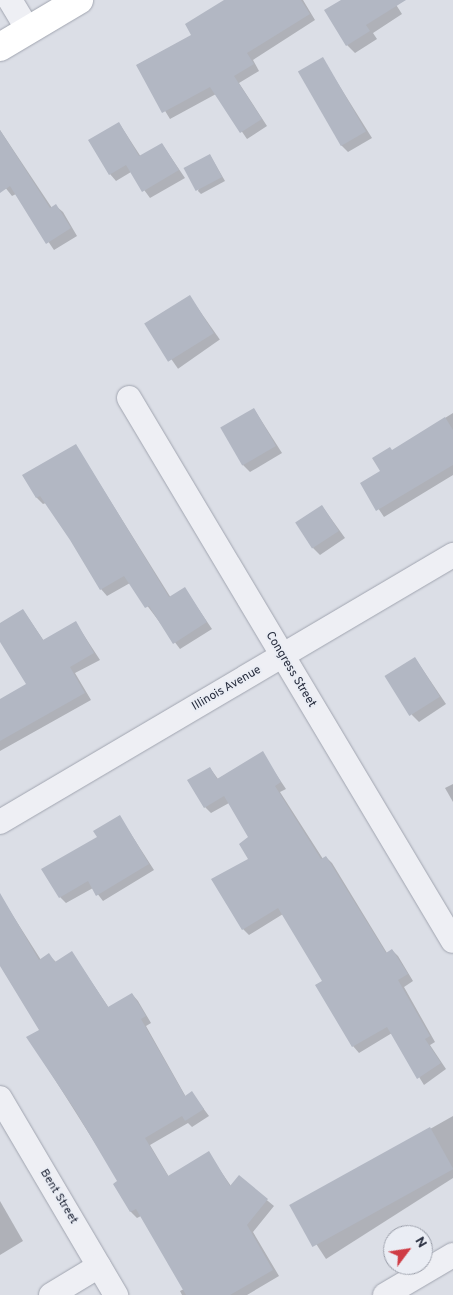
<!DOCTYPE html>
<html>
<head>
<meta charset="utf-8">
<style>
	body { margin:0 }
	#map { position:relative; width:453px; height:1295px; overflow:hidden; background:#dbdee6; font-family:Overpass,sans-serif }
	div>[style] { position:absolute }
	[style*='--x'] { left:calc(var(--x)*1px); top:calc(var(--y)*1px); width:calc(var(--w)*1px); rotate:calc(var(--a)*1deg) }
	.shadow>* { inset:0; background:#0003; transform-origin:0 0 }
	.building>* { inset:0; background:#b2b7c3; transform-origin:0 0 }
	.roads { filter:drop-shadow(0 0 1px #a1a5b0) drop-shadow(0 0 1px #a1a5b0) }
	.street>* { height:24px; margin:-12px; padding:0 12px; transform-origin:12px; border-radius:12px; background:#eeeff4 }
	.secondary>* { height:28px; margin:-14px; padding:0 14px; transform-origin:14px; border-radius:14px; background:#fff }
	span { translate:-50% -50%; white-space:nowrap; text-align:center; line-height:1.15; -webkit-text-stroke:4px #eaedf4; paint-order:stroke }
	.street-label { font-size:12px; color:#252b3c }
	.north { position:absolute; left:383px; top:1225px; width:50px; height:50px; box-sizing:border-box; background:#eaedf4; border:1px solid #9b9faa; border-radius:50%; rotate:59deg; font-size:14px; font-weight:700; line-height:20px; text-align:center; color:#252b3c }
	.north::after { content:''; display:block; margin:auto; width:18px; height:22px; background:#cf3c45; clip-path:polygon(50% 0,100% 100%,50% 72%,0 100%) }
</style>
</head>
<body>
<div id="map">
	<div class="shadow">
		<div style="clip-path:polygon(236px 0,303px 0,315px 20px,253px 60px,259px 71px,239px 83px,267px 126px,247px 139px,216px 94px,170px 119px,137px 65px,193px 35px)"></div>
		<div style="clip-path:polygon(344px 0,393px 0,402px 14px,373px 33px,377px 39px,355px 53px,347px 45px)"></div>
		<div style="clip-path:polygon(322px 58px,372px 138px,348px 152px,341px 145px)"></div>
		<div style="clip-path:polygon(119px 123px,141px 157px,162px 144px,185px 178px,150px 198px,131px 172px,116px 181px,110px 174px)"></div>
		<div style="clip-path:polygon(0 130px,52px 208px,56px 206px,63px 212px,77px 236px,54px 250px,16px 194px,12px 196px,0 181px)"></div>
		<div style="clip-path:polygon(210px 155px,225px 181px,201px 194px,198px 191px)"></div>
		<div style="left:190px;top:297px;width:52px;height:51px;rotate:55deg"></div>
		<div style="clip-path:polygon(254px 409px,282px 453px,250px 472px,243px 465px)"></div>
		<div style="clip-path:polygon(453px 413px,453px 475px,384px 517px,362px 484px,382px 472px,392px 451px)"></div>
		<div style="clip-path:polygon(76px 446px,171px 598px,185px 589px,212px 629px,180px 649px,130px 583px,107px 596px,101px 589px,71px 539px,46px 503px,43px 504px,37px 498px,24px 475px)"></div>
		<div style="clip-path:polygon(322px 506px,345px 538px,320px 555px,313px 548px)"></div>
		<div style="clip-path:polygon(23px 610px,44px 641px,76px 623px,100px 660px,75px 673px,91px 700px,0 751px,0 700px,28px 685px,0 640px,0 625px)"></div>
		<div style="clip-path:polygon(415px 658px,446px 704px,419px 722px,412px 715px)"></div>
		<div style="clip-path:polygon(262px 753px,286px 789px,280px 792px,323px 859px,326px 857px,332px 863px,387px 953px,392px 950px,398px 956px,413px 981px,404px 987px,435px 1042px,430px 1045px,446px 1069px,424px 1085px,392px 1033px,359px 1053px,353px 1046px,316px 985px,323px 981px,283px 914px,249px 935px,243px 929px,250px 838px,229px 803px,211px 813px,205px 807px,210px 768px,218px 779px)"></div>
		<div style="clip-path:polygon(453px 784px,453px 802px,445px 788px)"></div>
		<div style="clip-path:polygon(120px 817px,154px 870px,103px 901px,93px 888px,66px 903px,60px 897px,98px 837px)"></div>
		<div style="clip-path:polygon(3px 900px,41px 960px,49px 955px,56px 962px,72px 953px,109px 1008px,132px 994px,138px 1001px,151px 1023px,146px 1026px,186px 1097px,192px 1093px,209px 1116px,192px 1127px,188px 1123px,150px 1145px,169px 1177px,208px 1153px,231px 1186px,239px 1177px,274px 1206px,253px 1232px,279px 1276px,247px 1295px,182px 1295px,180px 1291px,184px 1289px,141px 1216px,137px 1218px,131px 1212px,115px 1184px,119px 1181px,28px 1037px,40px 1030px,0 965px,0 902px)"></div>
		<div style="clip-path:polygon(453px 1116px,453px 1178px,326px 1259px,292px 1207px)"></div>
		<div style="clip-path:polygon(0 1201px,23px 1241px,0 1255px)"></div>
	</div>
	<div class="building">
		<div style="clip-path:polygon(224px 0,301px 0,310px 14px,247px 53px,254px 64px,234px 76px,262px 119px,240px 133px,210px 87px,162px 113px,136px 65px,191px 35px,185px 24px)"></div>
		<div style="clip-path:polygon(341px 0,406px 0,366px 25px,370px 31px,346px 46px,324px 10px)"></div>
		<div style="left:323px;top:57px;width:86px;height:29px;rotate:60deg"></div>
		<div style="clip-path:polygon(119px 122px,139px 156px,162px 143px,179px 170px,142px 192px,126px 165px,109px 175px,88px 140px)"></div>
		<div style="clip-path:polygon(0 130px,50px 208px,56px 204px,71px 228px,46px 244px,10px 186px,0 193px)"></div>
		<div style="left:210px;top:154px;width:26px;height:30px;rotate:62deg"></div>
		<div style="left:190px;top:295px;width:45px;height:54px;rotate:58deg"></div>
		<div style="left:254px;top:408px;width:44px;height:39px;rotate:60deg"></div>
		<div style="clip-path:polygon(445px 417px,453px 430px,453px 465px,376px 511px,360px 483px,380px 471px,372px 458px,390px 447px,392px 450px)"></div>
		<div style="clip-path:polygon(76px 444px,169px 597px,185px 587px,207px 622px,173px 644px,149px 606px,145px 608px,124px 576px,100px 590px,70px 540px,40px 496px,36px 498px,22px 475px)"></div>
		<div style="left:322px;top:505px;width:31px;height:32px;rotate:57deg"></div>
		<div style="clip-path:polygon(23px 609px,43px 640px,76px 621px,94px 653px,70px 667px,85px 693px,0 741px,0 699px,26px 684px,0 642px,0 623px)"></div>
		<div style="left:415px;top:657px;width:47px;height:36px;rotate:58deg"></div>
		<div style="clip-path:polygon(263px 751px,281px 782px,275px 786px,321px 859px,326px 856px,386px 953px,392px 949px,408px 974px,398px 980px,430px 1036px,425px 1039px,441px 1063px,417px 1079px,387px 1027px,352px 1047px,315px 985px,322px 981px,278px 908px,242px 930px,211px 879px,248px 859px,239px 844px,248px 837px,224px 796px,204px 808px,187px 780px,210px 767px,217px 779px)"></div>
		<div style="clip-path:polygon(120px 815px,149px 864px,96px 896px,88px 881px,59px 898px,41px 869px,97px 837px,93px 831px)"></div>
		<div style="clip-path:polygon(0 893px,39px 960px,49px 953px,55px 962px,72px 951px,108px 1007px,132px 993px,146px 1016px,141px 1019px,185px 1096px,192px 1091px,204px 1109px,185px 1121px,182px 1116px,145px 1138px,168px 1176px,209px 1151px,230px 1186px,239px 1175px,268px 1199px,247px 1225px,273px 1270px,230px 1295px,186px 1295px,136px 1209px,130px 1212px,113px 1184px,117px 1181px,75px 1110px,26px 1037px,39px 1030px,0 966px)"></div>
		<div style="left:430px;top:1127px;width:48px;height:161px;rotate:61deg"></div>
	</div>
	<div class="roads">
		<div class="street">
			<div style="--x:10;--y:0;--w:35;--a:59"></div>
			<div style="--x:129;--y:398;--w:632;--a:59.18"></div>
			<div style="--x:0;--y:822;--w:526;--a:-30.52"></div>
			<div style="--x:0;--y:1098;--w:229;--a:59.5"></div>
			<div style="--x:51;--y:1295;--w:56;--a:-31.1"></div>
			<div style="--x:385;--y:1295;--w:79;--a:-30.5"></div>
		</div>
		<div class="secondary">
			<div style="--x:0;--y:47;--w:92;--a:-30.7"></div>
		</div>
	</div>
	<div class="street-label">
		<span style="left:290px;top:670px;rotate:59deg">Congress Street</span>
		<span style="left:227px;top:689px;rotate:-30deg">Illinois Avenue</span>
		<span style="left:58px;top:1197px;rotate:59deg">Bent Street</span>
	</div>
	<div class="north">N</div>
</div>
</body>
</html>
